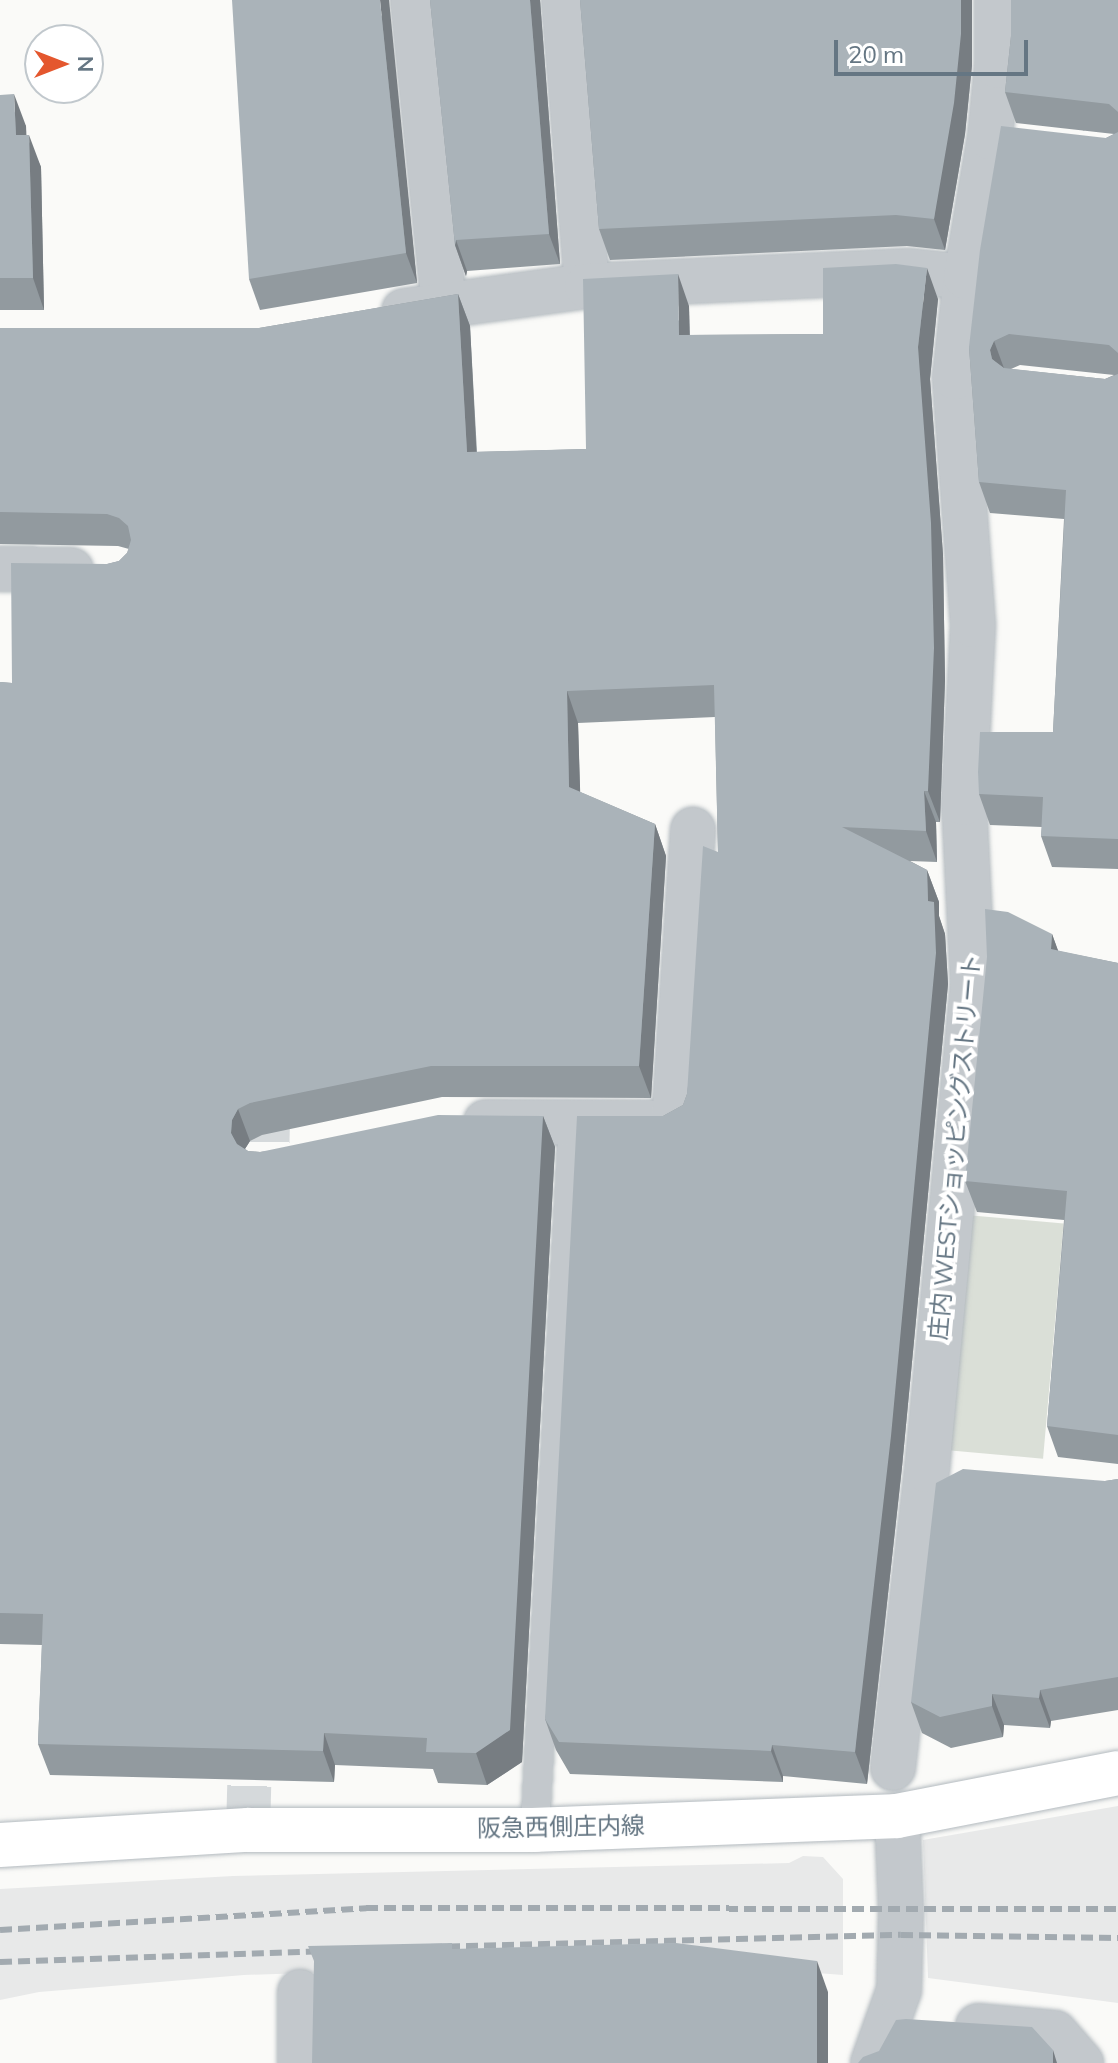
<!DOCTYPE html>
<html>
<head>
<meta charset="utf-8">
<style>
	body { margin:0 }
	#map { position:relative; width:1118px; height:2063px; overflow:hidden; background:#fafaf8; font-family:Mulish,"Noto Sans JP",sans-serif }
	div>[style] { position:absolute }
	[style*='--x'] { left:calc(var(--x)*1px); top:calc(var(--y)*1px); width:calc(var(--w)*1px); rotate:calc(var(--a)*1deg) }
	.built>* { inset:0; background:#e8e9e9 }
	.green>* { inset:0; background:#dadfd7; transform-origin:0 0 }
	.street-tunnel>* { height:44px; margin-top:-22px; transform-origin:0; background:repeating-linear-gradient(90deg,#d5d9db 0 44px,transparent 0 66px) }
	.roads { filter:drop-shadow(0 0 2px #b3babf) drop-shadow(0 0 2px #b3babf) }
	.lane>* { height:28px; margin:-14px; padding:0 14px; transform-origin:14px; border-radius:14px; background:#c3c8cc }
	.street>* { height:44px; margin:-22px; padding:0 22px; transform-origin:22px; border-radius:22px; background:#c3c8cc }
	.secondary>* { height:44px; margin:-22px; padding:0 22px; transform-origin:22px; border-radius:22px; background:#fff }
	.rail>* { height:6px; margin-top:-3px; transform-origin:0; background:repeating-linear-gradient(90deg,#a2aab0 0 12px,transparent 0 18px) }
	.wall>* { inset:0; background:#929a9f }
	.shaded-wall>* { inset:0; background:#777d82 }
	.building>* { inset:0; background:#aab3b9 }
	span { translate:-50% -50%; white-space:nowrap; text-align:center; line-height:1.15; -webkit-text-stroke:8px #fff; paint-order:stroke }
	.street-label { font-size:24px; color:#657683 }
	.north { position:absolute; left:24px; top:24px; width:80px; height:80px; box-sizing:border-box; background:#fff; border:2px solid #c1c8cd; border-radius:50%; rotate:90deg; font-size:22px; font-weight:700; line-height:32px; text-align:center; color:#657683 }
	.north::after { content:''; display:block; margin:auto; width:28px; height:36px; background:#e4572e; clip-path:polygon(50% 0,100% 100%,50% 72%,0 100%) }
	.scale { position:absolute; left:834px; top:40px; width:194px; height:36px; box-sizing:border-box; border:4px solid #657683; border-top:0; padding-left:10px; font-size:24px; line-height:28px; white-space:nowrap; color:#657683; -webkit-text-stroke:6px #fff; paint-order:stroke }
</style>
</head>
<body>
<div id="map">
	<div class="built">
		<div style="clip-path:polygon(1118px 1806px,1118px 2003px,928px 1978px,923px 1840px)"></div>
		<div style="clip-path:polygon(803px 1856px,823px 1857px,843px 1879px,843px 1975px,660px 1961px,244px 1975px,39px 1992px,0 2000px,0 1889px,233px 1876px,789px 1863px)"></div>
	</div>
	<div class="green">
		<div style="left:966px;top:1215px;width:98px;height:236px;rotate:5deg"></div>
	</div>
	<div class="street-tunnel">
		<div style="--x:266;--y:1208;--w:135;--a:-88.7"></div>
		<div style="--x:248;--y:1830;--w:109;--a:-88.4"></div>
	</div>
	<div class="roads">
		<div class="lane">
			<div style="--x:535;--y:1830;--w:708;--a:-86.92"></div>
		</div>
		<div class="street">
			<div style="--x:413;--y:0;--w:306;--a:84.2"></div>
			<div style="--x:564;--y:0;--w:287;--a:85.4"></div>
			<div style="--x:404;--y:311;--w:185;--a:-7.8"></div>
			<div style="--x:587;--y:286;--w:321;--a:-2.7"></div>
			<div style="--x:908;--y:271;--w:58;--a:5.9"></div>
			<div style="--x:0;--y:569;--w:71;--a:0.8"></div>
			<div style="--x:486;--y:1122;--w:188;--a:0.3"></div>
			<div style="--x:674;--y:1123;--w:294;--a:-86.3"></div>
			<div style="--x:893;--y:1768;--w:300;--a:-83.5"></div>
			<div style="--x:927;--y:1470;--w:487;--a:-84.6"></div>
			<div style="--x:973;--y:985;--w:182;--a:-92.8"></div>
			<div style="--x:964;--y:803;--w:178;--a:-87.1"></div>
			<div style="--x:973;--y:625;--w:249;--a:-94.2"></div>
			<div style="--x:955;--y:377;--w:101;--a:-83.7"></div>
			<div style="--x:966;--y:277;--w:142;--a:-80.3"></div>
			<div style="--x:990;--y:137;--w:71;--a:-84.4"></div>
			<div style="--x:997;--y:66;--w:66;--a:-90"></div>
			<div style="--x:300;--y:1992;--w:71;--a:90"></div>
			<div style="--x:978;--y:2026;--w:77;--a:5.2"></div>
			<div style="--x:1055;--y:2033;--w:40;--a:49"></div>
			<div style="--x:873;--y:2063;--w:77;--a:-70.4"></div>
			<div style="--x:899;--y:1990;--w:79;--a:-88.5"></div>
			<div style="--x:901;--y:1911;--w:95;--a:-92.4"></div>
		</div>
		<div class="secondary">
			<div style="--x:0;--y:1845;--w:248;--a:-3.5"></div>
			<div style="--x:248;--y:1830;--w:287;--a:0"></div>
			<div style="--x:535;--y:1830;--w:362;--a:-2.2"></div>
			<div style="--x:897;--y:1816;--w:225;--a:-11"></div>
		</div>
	</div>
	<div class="rail">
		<div style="--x:0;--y:1930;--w:367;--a:-3.4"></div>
		<div style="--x:366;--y:1908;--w:752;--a:0.08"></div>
		<div style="--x:430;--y:1947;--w:471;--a:-1.5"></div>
		<div style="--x:901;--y:1935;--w:217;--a:0.8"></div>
		<div style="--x:0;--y:1962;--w:330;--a:-1.9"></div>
	</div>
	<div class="wall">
		<div style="clip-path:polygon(430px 0,540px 0,560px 264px,467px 271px,466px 276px,455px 245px)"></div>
		<div style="clip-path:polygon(580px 0,972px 0,972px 65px,965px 134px,945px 250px,907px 246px,610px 260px,599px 229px)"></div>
		<div style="clip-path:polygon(evenodd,1118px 0,1118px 869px,1052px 867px,1041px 836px,1042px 827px,990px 825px,979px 794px,1053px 732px,1064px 519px,990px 513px,979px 482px,969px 347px,1106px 138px,1114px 134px,1016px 123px,1005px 92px,1011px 36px,1118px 0,1020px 365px,1114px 375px,1105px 379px,1011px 369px,1020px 365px)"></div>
		<div style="clip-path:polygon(388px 3px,417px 283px,260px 310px,249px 279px)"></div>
		<div style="clip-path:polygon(0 95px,26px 126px,26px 135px,41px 167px,44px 310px,0 310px)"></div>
		<div style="clip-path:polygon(458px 294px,470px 326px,477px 452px,586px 449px,689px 306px,690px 335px,823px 334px,938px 299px,930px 379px,943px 555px,945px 680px,940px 822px,936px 822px,937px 862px,910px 861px,927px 870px,939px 902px,939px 916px,945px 934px,948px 984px,902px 1467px,867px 1784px,783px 1776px,783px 1782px,570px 1774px,556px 1750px,545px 1719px,663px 1116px,683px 1105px,687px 1094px,718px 852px,715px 717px,578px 723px,580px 792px,655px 824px,666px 856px,651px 1098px,442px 1097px,262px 1135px,250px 1141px,245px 1149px,248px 1151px,260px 1152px,543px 1116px,555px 1147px,522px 1762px,487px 1785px,438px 1783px,433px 1769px,335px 1765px,334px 1782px,50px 1775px,38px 1744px,42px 1645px,0 1644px,0 682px,12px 683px,107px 564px,119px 561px,127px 553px,129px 549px,118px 546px,0 544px,0 328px,259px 328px)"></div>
		<div style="clip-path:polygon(1052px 934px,1058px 951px,1118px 963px,1118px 1464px,1058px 1457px,1047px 1426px,1064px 1220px,977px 1212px,965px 1181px)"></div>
		<div style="clip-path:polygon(1118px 1479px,1118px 1710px,1051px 1721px,1050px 1728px,1004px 1725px,1003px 1737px,951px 1748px,922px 1733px,911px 1702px,1105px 1481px)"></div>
	</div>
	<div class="shaded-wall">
		<div style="clip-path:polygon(380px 0,389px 0,417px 283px,406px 253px)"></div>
		<div style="clip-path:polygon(530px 0,540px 0,560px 264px,549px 234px)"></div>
		<div style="clip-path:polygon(961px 0,972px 0,972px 65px,965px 134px,945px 250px,934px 219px)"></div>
		<div style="clip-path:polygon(14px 94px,26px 126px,28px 167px,16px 135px)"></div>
		<div style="clip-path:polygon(29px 135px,41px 167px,44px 310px,33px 278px)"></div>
		<div style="clip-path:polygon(456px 240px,467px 271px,466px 276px,455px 245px)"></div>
		<div style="clip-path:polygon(927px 268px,938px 299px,930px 379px,943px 555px,945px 680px,940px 822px,928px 791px,918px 347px)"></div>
		<div style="clip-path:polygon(678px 274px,689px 306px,690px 367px,679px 335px)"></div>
		<div style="clip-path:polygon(458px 294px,470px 326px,478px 484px,467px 452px)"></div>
		<div style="clip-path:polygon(994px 341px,1005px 371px,992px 359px,990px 350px)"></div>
		<div style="clip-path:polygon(567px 691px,578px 723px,581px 819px,569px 787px)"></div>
		<div style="clip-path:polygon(924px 791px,936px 822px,937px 862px,926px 831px)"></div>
		<div style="clip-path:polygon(655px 824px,666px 856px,651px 1098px,639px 1066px)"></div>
		<div style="clip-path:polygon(927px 870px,939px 902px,939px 916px,945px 934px,948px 984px,902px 1467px,867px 1784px,855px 1752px,928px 901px)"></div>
		<div style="clip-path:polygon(1052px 934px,1063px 964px,1051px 949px)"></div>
		<div style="clip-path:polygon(238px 1109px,250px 1141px,243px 1152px,243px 1165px,231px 1133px,232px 1120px)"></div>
		<div style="clip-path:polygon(543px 1116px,555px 1147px,522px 1762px,487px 1785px,476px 1753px)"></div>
		<div style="clip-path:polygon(1040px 1690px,1051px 1721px,1050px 1728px,1039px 1698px)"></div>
		<div style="clip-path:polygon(992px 1694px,1004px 1725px,1003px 1737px,992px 1706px)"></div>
		<div style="clip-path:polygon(324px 1733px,335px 1765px,334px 1782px,323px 1751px)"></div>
		<div style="clip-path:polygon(772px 1745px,783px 1776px,783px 1782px,771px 1751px)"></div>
		<div style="clip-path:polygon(817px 1961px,828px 1992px,828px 2063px,817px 2063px)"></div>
		<div style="clip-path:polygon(1053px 2050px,1057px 2063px,1053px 2063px)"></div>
	</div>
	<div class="building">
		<div style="clip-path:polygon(232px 0,380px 0,406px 253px,249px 279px)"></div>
		<div style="clip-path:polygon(430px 0,530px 0,549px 234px,456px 240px,455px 245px)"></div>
		<div style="clip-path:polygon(580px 0,961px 0,961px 34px,954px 103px,934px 219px,896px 215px,599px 229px)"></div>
		<div style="clip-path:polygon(1011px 0,1118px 0,1118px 112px,1109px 104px,1005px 92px,1011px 36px)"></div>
		<div style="clip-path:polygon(14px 94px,16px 135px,29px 135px,33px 278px,0 278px,0 95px)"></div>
		<div style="clip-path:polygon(1001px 126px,1106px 138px,1118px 132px,1118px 353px,1109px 345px,1009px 334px,994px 341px,990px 350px,992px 359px,1004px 368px,1105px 379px,1118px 374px,1118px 839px,1041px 836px,1043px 797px,979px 794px,978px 772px,980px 732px,1053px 732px,1066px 490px,979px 482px,969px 347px,980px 250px)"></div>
		<div style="clip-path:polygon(896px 264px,927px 268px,918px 347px,931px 523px,934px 648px,928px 791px,924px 791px,926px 831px,842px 827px,927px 870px,928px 901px,934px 902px,936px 953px,891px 1436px,855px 1752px,772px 1745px,771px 1751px,559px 1742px,545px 1719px,577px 1116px,663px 1116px,683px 1105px,687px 1094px,703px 846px,718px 852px,714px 685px,567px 691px,569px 787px,655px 824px,639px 1066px,431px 1066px,250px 1103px,238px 1109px,232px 1120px,231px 1133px,237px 1144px,248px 1151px,260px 1152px,438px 1115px,543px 1116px,510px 1730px,476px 1753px,426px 1752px,427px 1738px,324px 1733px,323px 1751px,38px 1744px,43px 1614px,0 1613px,0 682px,12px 683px,11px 563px,107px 564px,119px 561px,127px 553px,131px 540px,128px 526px,119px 518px,107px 514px,0 512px,0 328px,259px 328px,458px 294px,467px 452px,586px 449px,583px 279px,678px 274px,679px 335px,823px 334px,823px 268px)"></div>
		<div style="clip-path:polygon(985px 909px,1008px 912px,1052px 934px,1051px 949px,1118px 963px,1118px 1435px,1047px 1426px,1067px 1191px,965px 1181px,987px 957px)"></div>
		<div style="clip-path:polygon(963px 1469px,1105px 1481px,1118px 1479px,1118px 1677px,1040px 1690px,1039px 1698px,992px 1694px,992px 1706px,940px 1717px,911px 1702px,936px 1483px)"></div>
		<div style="clip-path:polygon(452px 1943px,452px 1949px,676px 1943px,817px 1961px,817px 2063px,312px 2063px,314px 1961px,308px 1946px)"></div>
		<div style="clip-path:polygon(906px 2019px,1032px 2027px,1053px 2050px,1053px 2063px,858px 2063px,863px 2057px,879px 2051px,896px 2020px)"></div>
	</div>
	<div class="street-label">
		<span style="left:955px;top:1147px;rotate:-85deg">庄内 WESTショッピングストリート</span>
		<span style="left:561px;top:1827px;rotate:-1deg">阪急西側庄内線</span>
	</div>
	<div class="north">N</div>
	<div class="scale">20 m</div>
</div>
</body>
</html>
